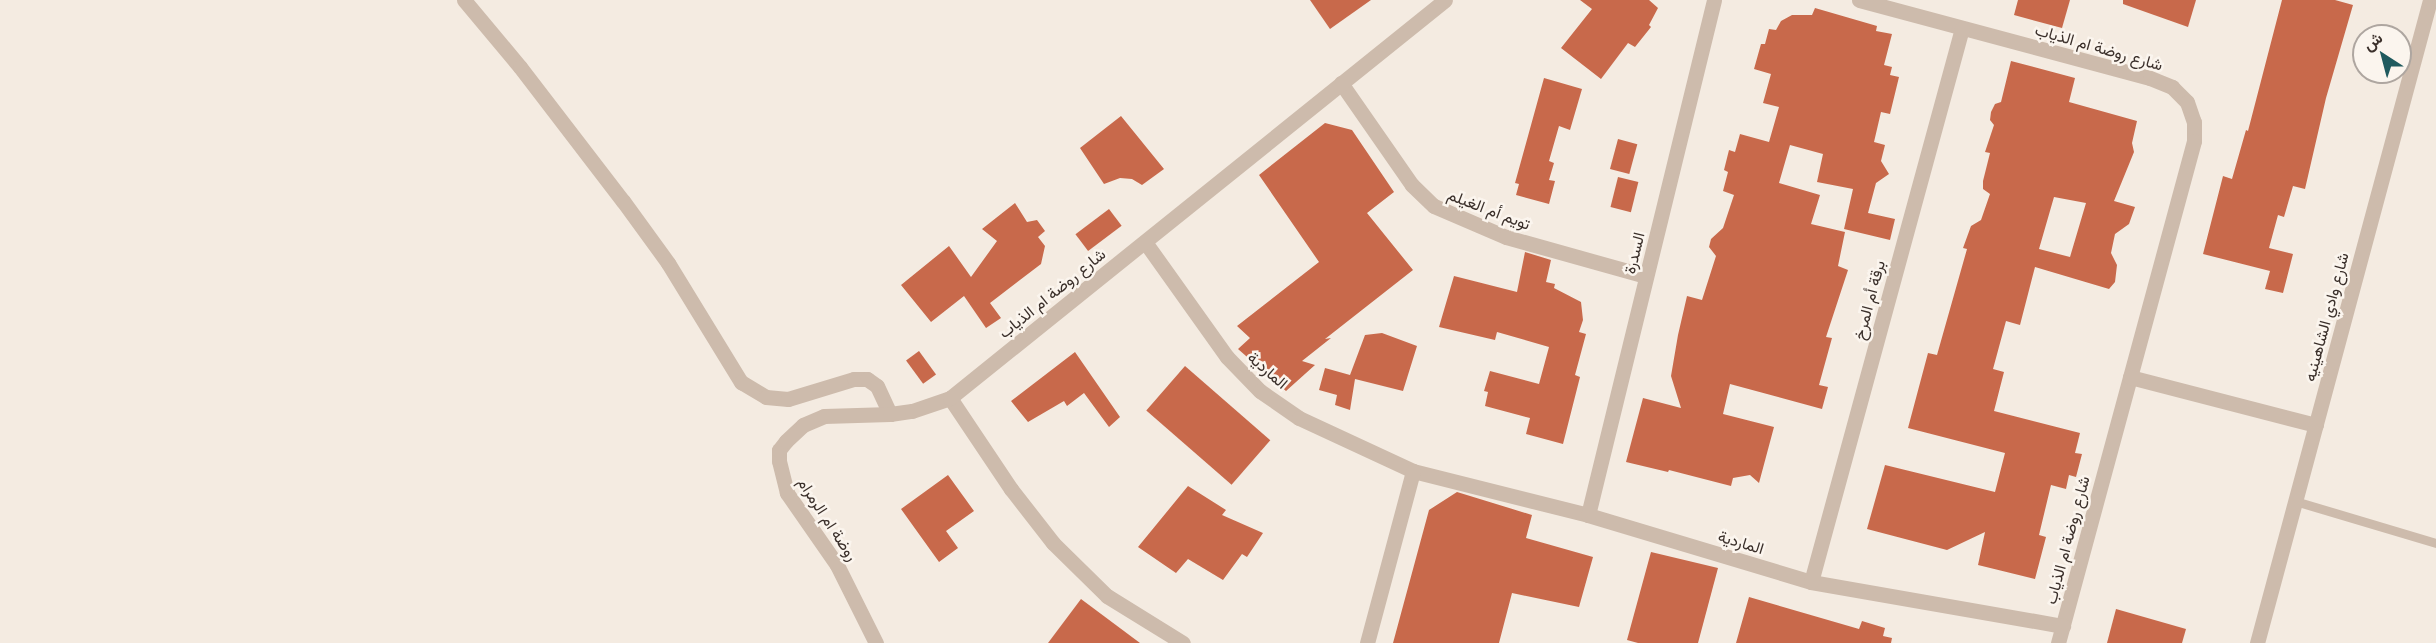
<!DOCTYPE html>
<html>
<head>
<meta charset="utf-8">
<style>
	body { margin:0 }
	#map { position:relative; width:2436px; height:643px; overflow:hidden; background:#f4ebe1; font-family:Mulish,Vazirmatn,sans-serif }
	div>[style] { position:absolute }
	[style*='--x'] { left:calc(var(--x)*1px); top:calc(var(--y)*1px); width:calc(var(--w)*1px); rotate:calc(var(--a)*1deg) }
	.building>* { inset:0; background:#c8694b; transform-origin:0 0 }
	.lane>* { height:9px; margin:-4.5px; padding:0 4.5px; transform-origin:4.5px; border-radius:4.5px; background:#cdbbac }
	.street>* { height:15px; margin:-7.5px; padding:0 7.5px; transform-origin:7.5px; border-radius:7.5px; background:#cdbbac }
	span { translate:-50% -50%; white-space:nowrap; text-align:center; line-height:1.15; -webkit-text-stroke:5px #fbf5ee; paint-order:stroke }
	.street-label { font-size:16px; color:#3b302b }
	.north { position:absolute; left:2352px; top:24px; width:60px; height:60px; box-sizing:border-box; background:#fbf5ee; border:2px solid #aea6a0; border-radius:50%; rotate:324deg; font-size:16px; font-weight:700; line-height:24px; text-align:center; color:#3b302b }
	.north::after { content:''; display:block; margin:auto; width:21px; height:27px; background:#1f5a5e; clip-path:polygon(50% 0,100% 100%,50% 72%,0 100%) }
</style>
</head>
<body>
<div id="map">
	<div class="building">
		<div style="clip-path:polygon(1310px 0,1371px 0,1330px 29px)"></div>
		<div style="clip-path:polygon(1580px 0,1649px 0,1658px 8px,1649px 25px,1651px 27px,1635px 47px,1628px 43px,1601px 79px,1561px 48px,1592px 9px)"></div>
		<div style="clip-path:polygon(2018px 0,2070px 0,2062px 28px,2014px 15px)"></div>
		<div style="clip-path:polygon(2123px 0,2196px 0,2188px 27px,2123px 4px)"></div>
		<div style="clip-path:polygon(2282px 0,2335px 0,2353px 5px,2326px 98px,2305px 189px,2293px 186px,2284px 217px,2278px 215px,2269px 248px,2293px 254px,2283px 293px,2265px 289px,2270px 271px,2203px 254px,2223px 176px,2232px 179px,2246px 130px,2248px 131px)"></div>
		<div style="clip-path:polygon(1815px 8px,1877px 26px,1876px 31px,1892px 34px,1884px 65px,1892px 67px,1890px 75px,1899px 77px,1890px 114px,1881px 112px,1874px 142px,1885px 145px,1881px 161px,1889px 174px,1876px 183px,1868px 213px,1895px 219px,1890px 240px,1844px 229px,1853px 189px,1817px 182px,1823px 154px,1790px 145px,1779px 183px,1820px 195px,1811px 224px,1845px 232px,1838px 266px,1848px 270px,1826px 337px,1832px 338px,1819px 385px,1828px 387px,1822px 409px,1730px 384px,1723px 414px,1774px 427px,1759px 483px,1750px 475px,1733px 478px,1731px 486px,1669px 470px,1668px 472px,1626px 462px,1643px 398px,1681px 408px,1671px 376px,1678px 335px,1687px 296px,1702px 300px,1716px 256px,1709px 247px,1711px 239px,1723px 228px,1734px 195px,1723px 191px,1728px 172px,1724px 170px,1729px 150px,1735px 152px,1740px 134px,1769px 142px,1779px 107px,1763px 103px,1771px 74px,1754px 69px,1761px 44px,1765px 44px,1769px 29px,1776px 30px,1781px 21px,1792px 15px,1812px 15px)"></div>
		<div style="clip-path:polygon(evenodd,2011px 61px,2075px 78px,2069px 102px,2137px 121px,2132px 143px,2134px 152px,2114px 201px,2135px 207px,2129px 224px,2115px 234px,2111px 253px,2117px 265px,2115px 282px,2109px 289px,2035px 267px,2020px 325px,2006px 321px,1993px 369px,2004px 372px,1994px 411px,2080px 433px,2075px 453px,2082px 454px,2076px 477px,2069px 475px,2066px 489px,2051px 485px,2039px 535px,2046px 537px,2035px 579px,1978px 565px,1985px 532px,1947px 550px,1867px 529px,1885px 465px,1995px 492px,2005px 453px,1908px 428px,1928px 353px,1937px 355px,1967px 249px,1963px 248px,1971px 226px,1981px 220px,1990px 194px,1983px 189px,1983px 181px,1990px 153px,1985px 152px,1994px 125px,1990px 120px,1991px 112px,1995px 104px,2001px 102px,2011px 61px,2054px 197px,2086px 203px,2070px 257px,2039px 249px,2054px 197px)"></div>
		<div style="clip-path:polygon(1544px 78px,1582px 89px,1570px 130px,1559px 126px,1549px 161px,1554px 163px,1549px 180px,1555px 181px,1549px 204px,1516px 195px,1519px 184px,1515px 183px)"></div>
		<div style="clip-path:polygon(1121px 116px,1164px 169px,1142px 185px,1132px 179px,1120px 178px,1104px 184px,1080px 148px)"></div>
		<div style="clip-path:polygon(1325px 123px,1352px 130px,1394px 192px,1367px 213px,1413px 270px,1325px 339px,1331px 338px,1302px 361px,1315px 365px,1286px 391px,1238px 349px,1250px 338px,1237px 326px,1319px 262px,1259px 175px)"></div>
		<div style="left:1618px;top:139px;width:20px;height:31px;rotate:15deg"></div>
		<div style="left:1618px;top:177px;width:21px;height:31px;rotate:14deg"></div>
		<div style="clip-path:polygon(1015px 203px,1027px 222px,1037px 220px,1045px 231px,1038px 237px,1045px 246px,1041px 264px,990px 303px,1001px 318px,986px 328px,964px 296px,931px 322px,901px 285px,949px 246px,971px 277px,997px 241px,982px 229px)"></div>
		<div style="left:1109px;top:209px;width:21px;height:42px;rotate:53deg"></div>
		<div style="clip-path:polygon(1525px 252px,1551px 260px,1546px 282px,1555px 284px,1554px 288px,1581px 302px,1583px 320px,1579px 332px,1586px 334px,1575px 375px,1580px 377px,1563px 444px,1526px 434px,1530px 418px,1485px 406px,1488px 392px,1484px 391px,1490px 371px,1539px 384px,1549px 347px,1497px 332px,1495px 340px,1439px 327px,1454px 276px,1517px 292px)"></div>
		<div style="clip-path:polygon(1382px 333px,1417px 346px,1403px 391px,1355px 379px,1350px 410px,1335px 405px,1337px 395px,1319px 390px,1325px 368px,1350px 375px,1365px 335px)"></div>
		<div style="left:919px;top:351px;width:29px;height:16px;rotate:54deg"></div>
		<div style="clip-path:polygon(1075px 352px,1120px 417px,1109px 427px,1084px 393px,1067px 406px,1064px 401px,1028px 422px,1011px 401px)"></div>
		<div style="left:1185px;top:366px;width:113px;height:59px;rotate:41deg"></div>
		<div style="clip-path:polygon(948px 475px,974px 511px,946px 531px,958px 548px,939px 562px,901px 509px)"></div>
		<div style="clip-path:polygon(1188px 486px,1226px 510px,1222px 515px,1263px 533px,1247px 557px,1242px 554px,1223px 580px,1188px 559px,1176px 573px,1138px 547px)"></div>
		<div style="clip-path:polygon(1457px 492px,1532px 515px,1526px 538px,1593px 557px,1579px 607px,1512px 593px,1499px 643px,1393px 643px,1429px 510px)"></div>
		<div style="clip-path:polygon(1651px 552px,1718px 568px,1698px 643px,1638px 643px,1627px 640px)"></div>
		<div style="clip-path:polygon(1749px 597px,1859px 629px,1862px 621px,1885px 628px,1883px 636px,1892px 638px,1891px 643px,1736px 643px)"></div>
		<div style="clip-path:polygon(1081px 599px,1140px 643px,1048px 643px)"></div>
		<div style="clip-path:polygon(2116px 609px,2186px 629px,2182px 643px,2107px 643px)"></div>
	</div>
	<div class="lane">
		<div style="--x:2295;--y:501;--w:147;--a:16.6"></div>
	</div>
	<div class="street">
		<div style="--x:464;--y:0;--w:87;--a:50.1"></div>
		<div style="--x:520;--y:67;--w:169;--a:52.5"></div>
		<div style="--x:623;--y:201;--w:77;--a:54"></div>
		<div style="--x:668;--y:263;--w:140;--a:58.5"></div>
		<div style="--x:741;--y:382;--w:29;--a:31"></div>
		<div style="--x:766;--y:397;--w:22;--a:5"></div>
		<div style="--x:788;--y:399;--w:69;--a:-16.9"></div>
		<div style="--x:854;--y:379;--w:13;--a:0"></div>
		<div style="--x:867;--y:379;--w:12;--a:35"></div>
		<div style="--x:877;--y:386;--w:31;--a:65"></div>
		<div style="--x:1859;--y:0;--w:301;--a:15"></div>
		<div style="--x:2150;--y:78;--w:24;--a:22"></div>
		<div style="--x:2172;--y:87;--w:21;--a:45"></div>
		<div style="--x:2187;--y:102;--w:21;--a:71"></div>
		<div style="--x:2194;--y:122;--w:19;--a:90"></div>
		<div style="--x:2194;--y:141;--w:520;--a:105.16"></div>
		<div style="--x:1341;--y:83;--w:124;--a:55.2"></div>
		<div style="--x:1412;--y:185;--w:30;--a:44"></div>
		<div style="--x:1434;--y:206;--w:78;--a:23.3"></div>
		<div style="--x:1506;--y:237;--w:145;--a:15.6"></div>
		<div style="--x:1145;--y:242;--w:141;--a:54.5"></div>
		<div style="--x:1227;--y:357;--w:47;--a:45.9"></div>
		<div style="--x:1260;--y:391;--w:47;--a:34.7"></div>
		<div style="--x:1299;--y:418;--w:126;--a:24.9"></div>
		<div style="--x:1413;--y:471;--w:180;--a:14.1"></div>
		<div style="--x:1588;--y:515;--w:233;--a:16.7"></div>
		<div style="--x:1811;--y:582;--w:256;--a:9.9"></div>
		<div style="--x:2130;--y:377;--w:192;--a:14.5"></div>
		<div style="--x:950;--y:398;--w:110;--a:56.2"></div>
		<div style="--x:1011;--y:489;--w:68;--a:52.1"></div>
		<div style="--x:1053;--y:543;--w:76;--a:44.5"></div>
		<div style="--x:1107;--y:596;--w:89;--a:31.7"></div>
		<div style="--x:1588;--y:515;--w:530;--a:-76.25"></div>
		<div style="--x:1811;--y:582;--w:574;--a:-74.75"></div>
		<div style="--x:876;--y:643;--w:87;--a:-116.6"></div>
		<div style="--x:837;--y:565;--w:88;--a:-124.8"></div>
		<div style="--x:787;--y:493;--w:33;--a:-104"></div>
		<div style="--x:779;--y:461;--w:11;--a:-90"></div>
		<div style="--x:779;--y:450;--w:11;--a:-52"></div>
		<div style="--x:786;--y:441;--w:23;--a:-43"></div>
		<div style="--x:803;--y:425;--w:23;--a:-23"></div>
		<div style="--x:824;--y:416;--w:66;--a:-1.7"></div>
		<div style="--x:890;--y:414;--w:22;--a:-8"></div>
		<div style="--x:912;--y:411;--w:40;--a:-18.9"></div>
		<div style="--x:950;--y:398;--w:635;--a:-38.8"></div>
		<div style="--x:1367;--y:643;--w:178;--a:-75"></div>
		<div style="--x:2257;--y:643;--w:666;--a:-74.94"></div>
	</div>
	<div class="street-label">
		<span style="left:2099px;top:47px;rotate:16deg">شارع روضة ام الذياب</span>
		<span style="left:1489px;top:209px;rotate:21deg">تويم أم الغيلم</span>
		<span style="left:1634px;top:253px;rotate:-76deg">السدرة</span>
		<span style="left:1052px;top:293px;rotate:-39deg">شارع روضة ام الذياب</span>
		<span style="left:1869px;top:300px;rotate:-75deg">برقة أم المرخ</span>
		<span style="left:2326px;top:317px;rotate:-75deg">شارع وادي الشاهينيه</span>
		<span style="left:1268px;top:370px;rotate:41deg">الماردية</span>
		<span style="left:828px;top:519px;rotate:57deg">روضة ام الرمرام</span>
		<span style="left:2067px;top:540px;rotate:-75deg">شارع روضة ام الذياب</span>
		<span style="left:1741px;top:542px;rotate:17deg">الماردية</span>
	</div>
	<div class="north">ش</div>
</div>
</body>
</html>
